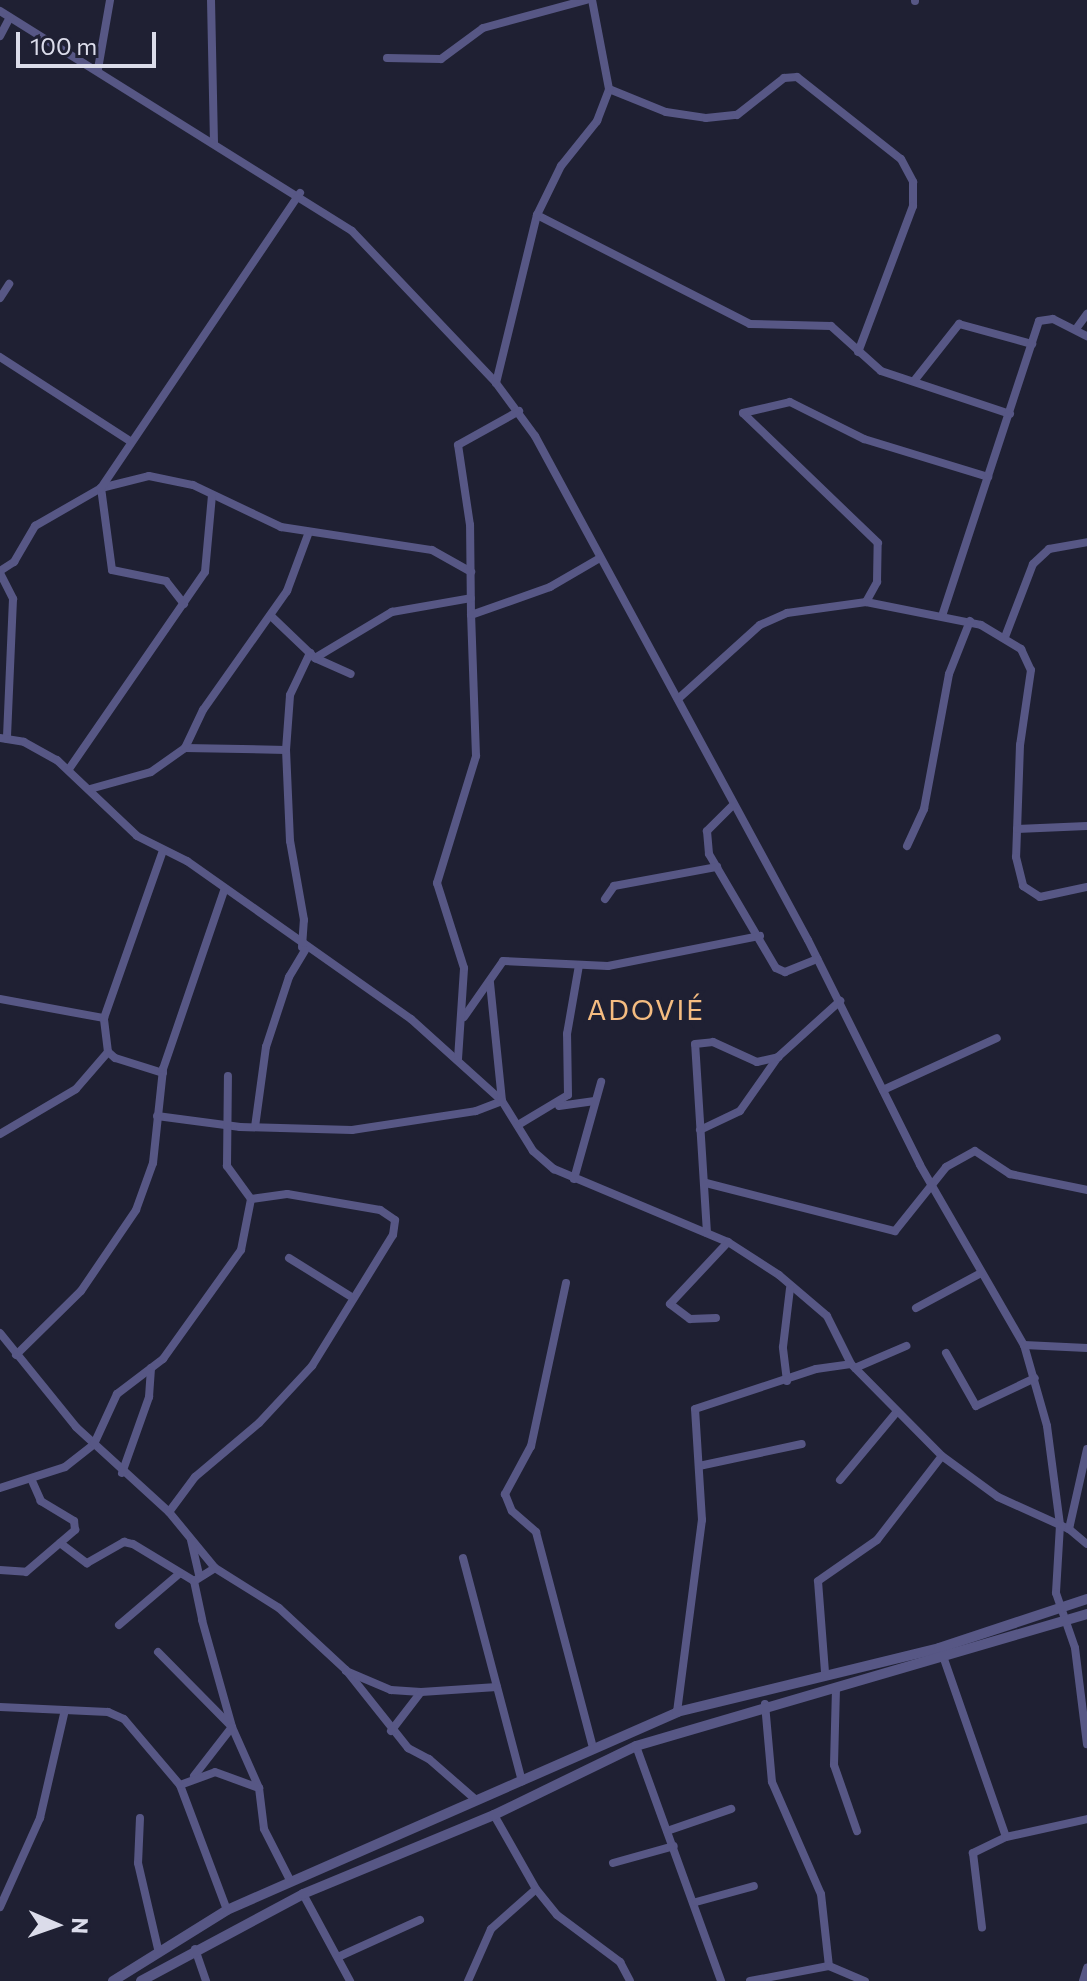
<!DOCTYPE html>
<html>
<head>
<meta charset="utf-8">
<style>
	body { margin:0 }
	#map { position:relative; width:1087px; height:1981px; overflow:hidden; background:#1f2033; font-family:Commissioner,sans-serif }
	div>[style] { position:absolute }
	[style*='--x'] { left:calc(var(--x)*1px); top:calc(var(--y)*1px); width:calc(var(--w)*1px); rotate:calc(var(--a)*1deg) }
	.minor>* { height:8px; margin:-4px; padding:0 4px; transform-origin:4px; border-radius:4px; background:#575785 }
	.tertiary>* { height:10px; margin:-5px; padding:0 5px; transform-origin:5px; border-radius:5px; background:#575785 }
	span { translate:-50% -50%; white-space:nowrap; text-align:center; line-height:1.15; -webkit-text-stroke:6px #1f2033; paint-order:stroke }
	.quarter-label { font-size:28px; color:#f5bc81; letter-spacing:2px }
	.north { position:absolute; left:16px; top:1885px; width:80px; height:80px; -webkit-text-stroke:6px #1f2033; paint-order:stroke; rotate:92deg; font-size:22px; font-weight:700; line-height:32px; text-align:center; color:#dbdcea }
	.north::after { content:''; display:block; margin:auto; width:28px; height:36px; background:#dbdcea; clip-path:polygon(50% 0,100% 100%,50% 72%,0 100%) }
	.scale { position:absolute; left:16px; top:32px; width:140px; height:36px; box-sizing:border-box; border:4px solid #dbdcea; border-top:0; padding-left:10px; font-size:24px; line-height:28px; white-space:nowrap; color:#dbdcea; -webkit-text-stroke:6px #1f2033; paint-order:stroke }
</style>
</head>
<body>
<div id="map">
	<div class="minor">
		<div style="--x:211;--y:0;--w:143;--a:88.8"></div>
		<div style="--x:915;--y:1;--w:1;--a:-90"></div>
		<div style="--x:0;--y:11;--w:415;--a:32"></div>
		<div style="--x:352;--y:231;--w:209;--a:46.5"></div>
		<div style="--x:496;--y:383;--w:66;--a:53.7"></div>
		<div style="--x:535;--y:436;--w:573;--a:61.56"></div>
		<div style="--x:808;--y:940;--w:251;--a:63.5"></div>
		<div style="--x:920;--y:1165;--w:208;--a:60"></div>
		<div style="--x:1024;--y:1345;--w:84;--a:74.1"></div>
		<div style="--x:1047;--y:1426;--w:100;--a:82.5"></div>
		<div style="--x:1060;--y:1525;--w:68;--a:93.4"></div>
		<div style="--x:1056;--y:1593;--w:58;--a:70.9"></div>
		<div style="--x:1075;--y:1648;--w:97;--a:82.9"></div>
		<div style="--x:0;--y:36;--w:21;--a:-62"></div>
		<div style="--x:387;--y:58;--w:54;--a:1.1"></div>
		<div style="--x:441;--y:59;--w:52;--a:-36.4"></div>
		<div style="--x:483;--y:28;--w:107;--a:-15.2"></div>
		<div style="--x:98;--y:69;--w:70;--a:-80.1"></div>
		<div style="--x:609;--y:89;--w:61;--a:22"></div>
		<div style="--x:666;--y:112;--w:40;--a:8.5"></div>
		<div style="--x:706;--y:118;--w:31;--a:-6"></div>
		<div style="--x:737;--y:115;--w:60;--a:-38.2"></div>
		<div style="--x:784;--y:78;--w:13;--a:-4"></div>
		<div style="--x:797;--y:77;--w:132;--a:38.3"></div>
		<div style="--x:901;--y:159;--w:26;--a:62"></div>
		<div style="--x:913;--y:182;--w:24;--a:90"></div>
		<div style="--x:913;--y:206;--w:156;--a:110.6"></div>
		<div style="--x:537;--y:215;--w:239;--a:27.1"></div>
		<div style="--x:750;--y:324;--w:81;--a:1.4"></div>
		<div style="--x:831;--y:326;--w:67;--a:42"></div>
		<div style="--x:881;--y:371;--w:136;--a:18.4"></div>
		<div style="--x:0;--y:298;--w:17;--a:-57"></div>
		<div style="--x:1076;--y:329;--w:19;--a:-54"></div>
		<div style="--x:0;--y:357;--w:155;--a:32.9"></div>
		<div style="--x:914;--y:381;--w:73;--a:-51.7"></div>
		<div style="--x:959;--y:324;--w:76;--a:15.3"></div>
		<div style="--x:496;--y:383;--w:173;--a:-76.3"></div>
		<div style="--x:537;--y:215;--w:55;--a:-63.9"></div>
		<div style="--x:561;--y:166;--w:58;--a:-51.3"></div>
		<div style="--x:597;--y:121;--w:34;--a:-69"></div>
		<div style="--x:609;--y:89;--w:91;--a:-100.8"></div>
		<div style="--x:0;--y:571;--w:17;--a:-33"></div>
		<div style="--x:14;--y:562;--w:42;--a:-59.7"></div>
		<div style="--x:35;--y:526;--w:76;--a:-29.9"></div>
		<div style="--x:101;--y:488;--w:49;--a:-14"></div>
		<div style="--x:149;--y:476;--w:45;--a:11.6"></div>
		<div style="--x:193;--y:485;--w:98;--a:25.5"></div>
		<div style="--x:281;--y:527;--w:153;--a:8.7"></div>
		<div style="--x:432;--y:550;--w:45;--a:29.4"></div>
		<div style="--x:0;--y:573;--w:29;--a:63"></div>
		<div style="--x:13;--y:599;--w:140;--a:92.5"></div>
		<div style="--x:866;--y:602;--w:23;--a:-61"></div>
		<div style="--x:877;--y:582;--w:39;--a:-89"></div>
		<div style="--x:878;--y:543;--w:187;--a:-136.1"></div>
		<div style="--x:743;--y:413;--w:48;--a:-13.2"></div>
		<div style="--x:790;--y:402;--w:83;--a:26.6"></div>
		<div style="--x:864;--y:439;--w:130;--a:17"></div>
		<div style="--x:184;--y:604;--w:29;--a:-128"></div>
		<div style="--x:166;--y:581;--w:55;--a:-168.5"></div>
		<div style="--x:112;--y:570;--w:83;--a:-97.6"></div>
		<div style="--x:101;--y:488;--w:356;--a:-56"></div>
		<div style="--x:943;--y:613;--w:307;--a:-71.8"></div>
		<div style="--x:1039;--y:321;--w:14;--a:-8"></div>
		<div style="--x:1053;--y:319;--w:38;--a:27"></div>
		<div style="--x:471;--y:615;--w:90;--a:-90.6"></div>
		<div style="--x:470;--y:525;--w:81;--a:-98.5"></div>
		<div style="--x:458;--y:445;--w:70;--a:-29.1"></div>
		<div style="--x:271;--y:616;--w:61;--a:43.7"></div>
		<div style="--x:315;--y:658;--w:39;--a:24"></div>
		<div style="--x:1005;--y:637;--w:78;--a:-69"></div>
		<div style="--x:1033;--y:564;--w:22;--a:-43"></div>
		<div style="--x:1049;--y:549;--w:39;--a:-10"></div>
		<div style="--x:315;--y:658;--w:90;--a:-30.9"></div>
		<div style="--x:392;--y:612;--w:80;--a:-10"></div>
		<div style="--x:678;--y:699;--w:110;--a:-42.1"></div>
		<div style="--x:760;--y:625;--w:30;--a:-24"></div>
		<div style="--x:787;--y:613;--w:80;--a:-7.9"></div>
		<div style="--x:866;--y:602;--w:117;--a:11.3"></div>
		<div style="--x:981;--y:625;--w:47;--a:31"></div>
		<div style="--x:1021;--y:649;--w:23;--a:65"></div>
		<div style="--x:1031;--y:670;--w:76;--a:98.3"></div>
		<div style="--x:1020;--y:745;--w:112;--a:92"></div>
		<div style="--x:1016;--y:857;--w:30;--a:76"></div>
		<div style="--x:1023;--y:886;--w:20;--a:33"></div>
		<div style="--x:1040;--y:897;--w:48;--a:-12"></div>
		<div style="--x:0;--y:738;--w:24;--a:9"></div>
		<div style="--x:24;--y:742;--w:38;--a:29"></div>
		<div style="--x:57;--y:760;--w:110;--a:43.5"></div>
		<div style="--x:137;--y:836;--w:56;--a:26.6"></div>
		<div style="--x:187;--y:861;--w:274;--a:35.2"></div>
		<div style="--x:411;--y:1019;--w:122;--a:42"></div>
		<div style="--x:502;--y:1101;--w:59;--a:58.2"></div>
		<div style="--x:533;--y:1151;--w:28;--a:41"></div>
		<div style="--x:554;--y:1169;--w:189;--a:22.8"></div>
		<div style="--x:728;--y:1242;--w:61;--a:32.9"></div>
		<div style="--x:779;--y:1275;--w:63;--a:40.5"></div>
		<div style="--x:827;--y:1316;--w:54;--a:63.4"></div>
		<div style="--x:851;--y:1364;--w:129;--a:45.3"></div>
		<div style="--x:942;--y:1456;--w:69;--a:36.2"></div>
		<div style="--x:998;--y:1497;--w:78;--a:24.3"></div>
		<div style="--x:1069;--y:1529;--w:23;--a:40"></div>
		<div style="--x:185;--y:748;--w:101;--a:1.1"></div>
		<div style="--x:69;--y:769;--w:239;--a:-55.4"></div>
		<div style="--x:205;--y:572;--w:77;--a:-84.8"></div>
		<div style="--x:90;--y:789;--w:63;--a:-15.6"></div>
		<div style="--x:151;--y:772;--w:42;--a:-35.2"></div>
		<div style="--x:185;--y:748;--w:42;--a:-64.7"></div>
		<div style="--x:203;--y:710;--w:146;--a:-54.8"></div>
		<div style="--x:287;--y:591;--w:63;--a:-69.6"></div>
		<div style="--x:733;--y:805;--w:37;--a:135"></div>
		<div style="--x:707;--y:831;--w:23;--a:85"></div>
		<div style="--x:709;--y:854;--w:132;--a:59.6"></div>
		<div style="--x:776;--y:968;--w:10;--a:24"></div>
		<div style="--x:785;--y:972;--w:35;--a:-22"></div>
		<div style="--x:1017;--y:829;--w:70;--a:-2.5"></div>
		<div style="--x:907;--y:846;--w:41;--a:-65.3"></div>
		<div style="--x:924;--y:809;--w:137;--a:-79.5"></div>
		<div style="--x:949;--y:674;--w:57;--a:-68.4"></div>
		<div style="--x:605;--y:899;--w:16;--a:-55"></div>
		<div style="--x:614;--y:886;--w:105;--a:-10.5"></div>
		<div style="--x:302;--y:947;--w:27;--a:-86"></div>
		<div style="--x:304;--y:920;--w:80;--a:-100"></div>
		<div style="--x:290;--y:841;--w:91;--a:-92.5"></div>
		<div style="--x:286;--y:750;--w:55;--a:-85.8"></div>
		<div style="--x:290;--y:695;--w:47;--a:-64.5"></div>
		<div style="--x:0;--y:999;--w:106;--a:10.4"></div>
		<div style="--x:464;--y:1017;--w:68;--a:-55.1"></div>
		<div style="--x:503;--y:961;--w:105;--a:2.7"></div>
		<div style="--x:608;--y:966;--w:155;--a:-11.2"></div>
		<div style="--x:458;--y:1059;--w:91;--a:-86.2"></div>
		<div style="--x:464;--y:968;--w:89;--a:-107.6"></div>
		<div style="--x:437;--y:883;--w:133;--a:-72.9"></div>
		<div style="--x:476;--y:756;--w:141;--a:-92"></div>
		<div style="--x:471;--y:615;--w:84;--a:-19.5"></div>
		<div style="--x:550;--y:587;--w:58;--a:-30.1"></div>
		<div style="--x:163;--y:1073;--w:50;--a:-162.6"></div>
		<div style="--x:115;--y:1058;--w:9;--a:-139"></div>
		<div style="--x:108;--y:1052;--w:34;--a:-97"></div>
		<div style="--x:104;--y:1018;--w:178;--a:-70.6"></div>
		<div style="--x:883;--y:1090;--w:125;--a:-24.5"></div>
		<div style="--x:559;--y:1106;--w:36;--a:-8"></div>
		<div style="--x:157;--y:1116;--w:84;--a:7.5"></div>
		<div style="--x:240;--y:1127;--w:112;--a:1.5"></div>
		<div style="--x:352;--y:1130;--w:125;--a:-8.7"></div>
		<div style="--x:476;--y:1111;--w:28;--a:-21"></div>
		<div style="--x:502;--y:1101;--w:119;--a:-95.8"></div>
		<div style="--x:518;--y:1125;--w:58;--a:-31"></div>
		<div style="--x:568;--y:1095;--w:61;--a:-90.9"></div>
		<div style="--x:567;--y:1034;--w:70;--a:-80.1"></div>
		<div style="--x:255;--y:1127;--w:81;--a:-82.2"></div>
		<div style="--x:266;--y:1047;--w:74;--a:-71.8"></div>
		<div style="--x:289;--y:977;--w:31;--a:-59"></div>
		<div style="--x:700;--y:1130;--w:44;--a:-25.4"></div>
		<div style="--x:740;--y:1111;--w:66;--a:-54.9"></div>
		<div style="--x:0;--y:1134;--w:88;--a:-30.6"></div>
		<div style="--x:76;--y:1089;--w:49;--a:-49.1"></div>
		<div style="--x:574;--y:1179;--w:101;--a:-74.4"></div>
		<div style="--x:706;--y:1183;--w:195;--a:14.3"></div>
		<div style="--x:895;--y:1231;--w:82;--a:-51.4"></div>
		<div style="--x:946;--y:1167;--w:33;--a:-29"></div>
		<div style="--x:975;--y:1151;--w:42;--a:33.3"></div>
		<div style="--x:1010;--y:1174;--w:79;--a:11.7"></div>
		<div style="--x:707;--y:1233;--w:189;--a:-93.6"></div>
		<div style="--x:695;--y:1044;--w:18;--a:-6"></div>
		<div style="--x:713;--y:1042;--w:48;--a:24.4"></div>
		<div style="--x:757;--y:1062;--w:22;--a:-13"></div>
		<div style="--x:778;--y:1057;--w:84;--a:-42.1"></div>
		<div style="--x:289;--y:1258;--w:72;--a:31.9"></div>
		<div style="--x:566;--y:1283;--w:167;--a:102.1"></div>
		<div style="--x:531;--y:1446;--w:55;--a:118.4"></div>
		<div style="--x:505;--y:1494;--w:18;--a:68"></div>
		<div style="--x:512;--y:1511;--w:32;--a:41"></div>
		<div style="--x:536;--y:1532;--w:222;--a:75.2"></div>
		<div style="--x:916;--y:1308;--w:74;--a:-28.3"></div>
		<div style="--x:716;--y:1318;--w:26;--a:178"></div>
		<div style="--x:690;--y:1319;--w:25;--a:-143"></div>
		<div style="--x:670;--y:1304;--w:85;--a:-46.9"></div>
		<div style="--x:0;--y:1333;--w:121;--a:51"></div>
		<div style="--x:76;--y:1427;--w:126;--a:42.4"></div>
		<div style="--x:169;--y:1512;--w:72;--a:50.6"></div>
		<div style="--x:215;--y:1568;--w:75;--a:32"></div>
		<div style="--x:279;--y:1608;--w:91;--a:42.8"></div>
		<div style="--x:346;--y:1670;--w:100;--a:51.5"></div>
		<div style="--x:408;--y:1748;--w:24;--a:28"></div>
		<div style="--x:429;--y:1759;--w:62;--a:41.1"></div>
		<div style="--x:1024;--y:1345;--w:63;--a:2.7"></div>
		<div style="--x:946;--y:1353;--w:61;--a:60.5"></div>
		<div style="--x:976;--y:1406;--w:65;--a:-25.4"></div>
		<div style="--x:16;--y:1355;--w:91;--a:-44.6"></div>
		<div style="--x:81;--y:1291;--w:98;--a:-55.8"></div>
		<div style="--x:136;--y:1210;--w:50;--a:-70.1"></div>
		<div style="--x:153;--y:1163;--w:95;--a:-83.9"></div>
		<div style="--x:163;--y:1069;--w:191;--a:-71.1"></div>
		<div style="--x:855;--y:1368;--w:56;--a:-23.3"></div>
		<div style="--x:787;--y:1381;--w:34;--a:-97"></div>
		<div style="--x:783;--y:1347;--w:59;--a:-83.2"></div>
		<div style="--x:699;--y:1466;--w:105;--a:-12.1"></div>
		<div style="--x:122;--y:1473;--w:81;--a:-70.4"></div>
		<div style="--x:149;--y:1397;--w:29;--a:-86"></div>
		<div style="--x:840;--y:1480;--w:86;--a:-50.2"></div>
		<div style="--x:0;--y:1488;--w:68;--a:-17.9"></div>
		<div style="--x:65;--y:1467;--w:37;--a:-38"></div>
		<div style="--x:94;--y:1444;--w:55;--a:-65.3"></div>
		<div style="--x:117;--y:1394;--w:58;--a:-37.3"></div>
		<div style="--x:163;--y:1359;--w:134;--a:-54.4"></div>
		<div style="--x:241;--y:1250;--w:52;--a:-78.9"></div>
		<div style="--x:251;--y:1199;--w:41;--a:-126"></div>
		<div style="--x:227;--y:1166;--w:90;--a:-89.4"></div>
		<div style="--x:169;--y:1512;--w:44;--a:-53.4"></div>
		<div style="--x:195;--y:1477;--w:84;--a:-40.2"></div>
		<div style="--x:259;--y:1423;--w:78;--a:-47.1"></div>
		<div style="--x:312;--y:1366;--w:154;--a:-58.3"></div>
		<div style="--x:393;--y:1235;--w:15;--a:-82"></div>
		<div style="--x:395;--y:1220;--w:18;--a:-146"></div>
		<div style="--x:380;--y:1210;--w:94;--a:-170.2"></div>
		<div style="--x:287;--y:1194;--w:36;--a:172"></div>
		<div style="--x:1069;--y:1529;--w:82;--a:-77.3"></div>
		<div style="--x:191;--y:1540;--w:35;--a:77"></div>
		<div style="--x:60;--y:1543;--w:34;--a:37"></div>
		<div style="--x:87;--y:1563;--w:43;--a:-29.6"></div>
		<div style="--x:124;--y:1542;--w:9;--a:13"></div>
		<div style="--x:133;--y:1544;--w:71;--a:31.2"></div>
		<div style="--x:463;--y:1558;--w:231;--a:75.2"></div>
		<div style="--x:215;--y:1568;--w:25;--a:148"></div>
		<div style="--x:194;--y:1581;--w:40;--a:78"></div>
		<div style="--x:202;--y:1620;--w:111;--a:74.3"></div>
		<div style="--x:232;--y:1727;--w:67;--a:66.1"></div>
		<div style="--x:259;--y:1788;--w:41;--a:83"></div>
		<div style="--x:264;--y:1829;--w:59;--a:63"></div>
		<div style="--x:0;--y:1570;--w:26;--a:4"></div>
		<div style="--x:26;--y:1572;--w:65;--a:-40.6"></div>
		<div style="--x:75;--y:1530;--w:9;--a:-96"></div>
		<div style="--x:74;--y:1521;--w:39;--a:-149"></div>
		<div style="--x:41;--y:1501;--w:22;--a:-114"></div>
		<div style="--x:119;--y:1625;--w:79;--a:-40.4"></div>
		<div style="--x:158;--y:1652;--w:105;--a:45.4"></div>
		<div style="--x:232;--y:1727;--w:62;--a:127.8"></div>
		<div style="--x:944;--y:1659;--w:188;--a:70.8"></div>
		<div style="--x:1006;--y:1837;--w:37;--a:154"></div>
		<div style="--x:973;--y:1853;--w:75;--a:83.1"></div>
		<div style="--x:346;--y:1671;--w:49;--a:22.9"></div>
		<div style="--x:391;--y:1690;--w:30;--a:4"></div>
		<div style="--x:825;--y:1672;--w:91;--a:-94.4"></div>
		<div style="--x:818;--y:1581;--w:72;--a:-34.8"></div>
		<div style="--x:877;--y:1540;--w:106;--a:-52.3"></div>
		<div style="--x:836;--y:1688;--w:77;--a:91.5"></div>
		<div style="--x:834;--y:1765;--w:70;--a:70.8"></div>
		<div style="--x:765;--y:1704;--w:78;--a:84.9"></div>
		<div style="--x:772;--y:1782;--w:122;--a:66.4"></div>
		<div style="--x:821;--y:1894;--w:72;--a:83.7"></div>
		<div style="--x:0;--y:1707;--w:108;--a:2.7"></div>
		<div style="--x:108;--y:1712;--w:17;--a:24"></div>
		<div style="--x:124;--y:1719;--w:87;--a:49.7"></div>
		<div style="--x:180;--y:1785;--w:134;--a:69.4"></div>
		<div style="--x:677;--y:1712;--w:194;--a:-82.6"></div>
		<div style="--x:702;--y:1520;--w:111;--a:-93.6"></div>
		<div style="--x:695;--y:1409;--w:127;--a:-18.3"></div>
		<div style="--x:816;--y:1369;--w:35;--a:-8"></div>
		<div style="--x:391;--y:1731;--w:49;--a:-52.4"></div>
		<div style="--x:421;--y:1692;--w:76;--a:-3.8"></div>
		<div style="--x:636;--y:1746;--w:250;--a:70.1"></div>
		<div style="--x:180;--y:1785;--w:37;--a:-20"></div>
		<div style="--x:215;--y:1772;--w:47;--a:20"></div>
		<div style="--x:494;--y:1815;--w:85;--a:60.4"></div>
		<div style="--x:536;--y:1889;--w:33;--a:51"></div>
		<div style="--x:557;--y:1915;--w:79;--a:36.7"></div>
		<div style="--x:620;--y:1962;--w:21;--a:62"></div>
		<div style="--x:140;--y:1818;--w:45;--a:92.5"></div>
		<div style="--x:138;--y:1863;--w:88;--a:76.9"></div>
		<div style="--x:667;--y:1831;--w:68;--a:-19"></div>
		<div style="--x:1006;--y:1837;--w:83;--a:-12.5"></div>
		<div style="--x:613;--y:1863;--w:63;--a:-15.6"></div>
		<div style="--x:303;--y:1894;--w:99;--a:61.6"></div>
		<div style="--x:696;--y:1902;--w:60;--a:-15.4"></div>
		<div style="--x:0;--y:1907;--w:98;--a:-65.8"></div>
		<div style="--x:40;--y:1818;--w:107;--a:-77"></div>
		<div style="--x:195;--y:1949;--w:34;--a:71"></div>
		<div style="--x:338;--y:1957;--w:90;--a:-24.3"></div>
		<div style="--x:468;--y:1981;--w:57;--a:-66.1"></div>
		<div style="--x:491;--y:1929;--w:60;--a:-41.6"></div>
		<div style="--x:750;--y:1981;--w:80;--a:-10.8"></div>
		<div style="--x:829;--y:1966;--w:39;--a:23"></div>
		<div style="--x:1083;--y:1981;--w:14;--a:-73"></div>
	</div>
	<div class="tertiary">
		<div style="--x:113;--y:1981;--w:134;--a:-31.9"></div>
		<div style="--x:227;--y:1910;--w:492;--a:-23.7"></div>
		<div style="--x:677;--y:1712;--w:270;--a:-13.7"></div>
		<div style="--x:939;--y:1648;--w:156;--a:-18.3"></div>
		<div style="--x:141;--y:1981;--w:184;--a:-28.2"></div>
		<div style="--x:303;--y:1894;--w:207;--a:-22.5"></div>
		<div style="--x:494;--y:1815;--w:158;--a:-25.9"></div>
		<div style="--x:636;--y:1746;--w:470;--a:-16.3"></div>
	</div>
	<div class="quarter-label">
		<span style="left:646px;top:1009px">ADOVIÉ</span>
	</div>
	<div class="north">N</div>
	<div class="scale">100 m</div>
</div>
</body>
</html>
